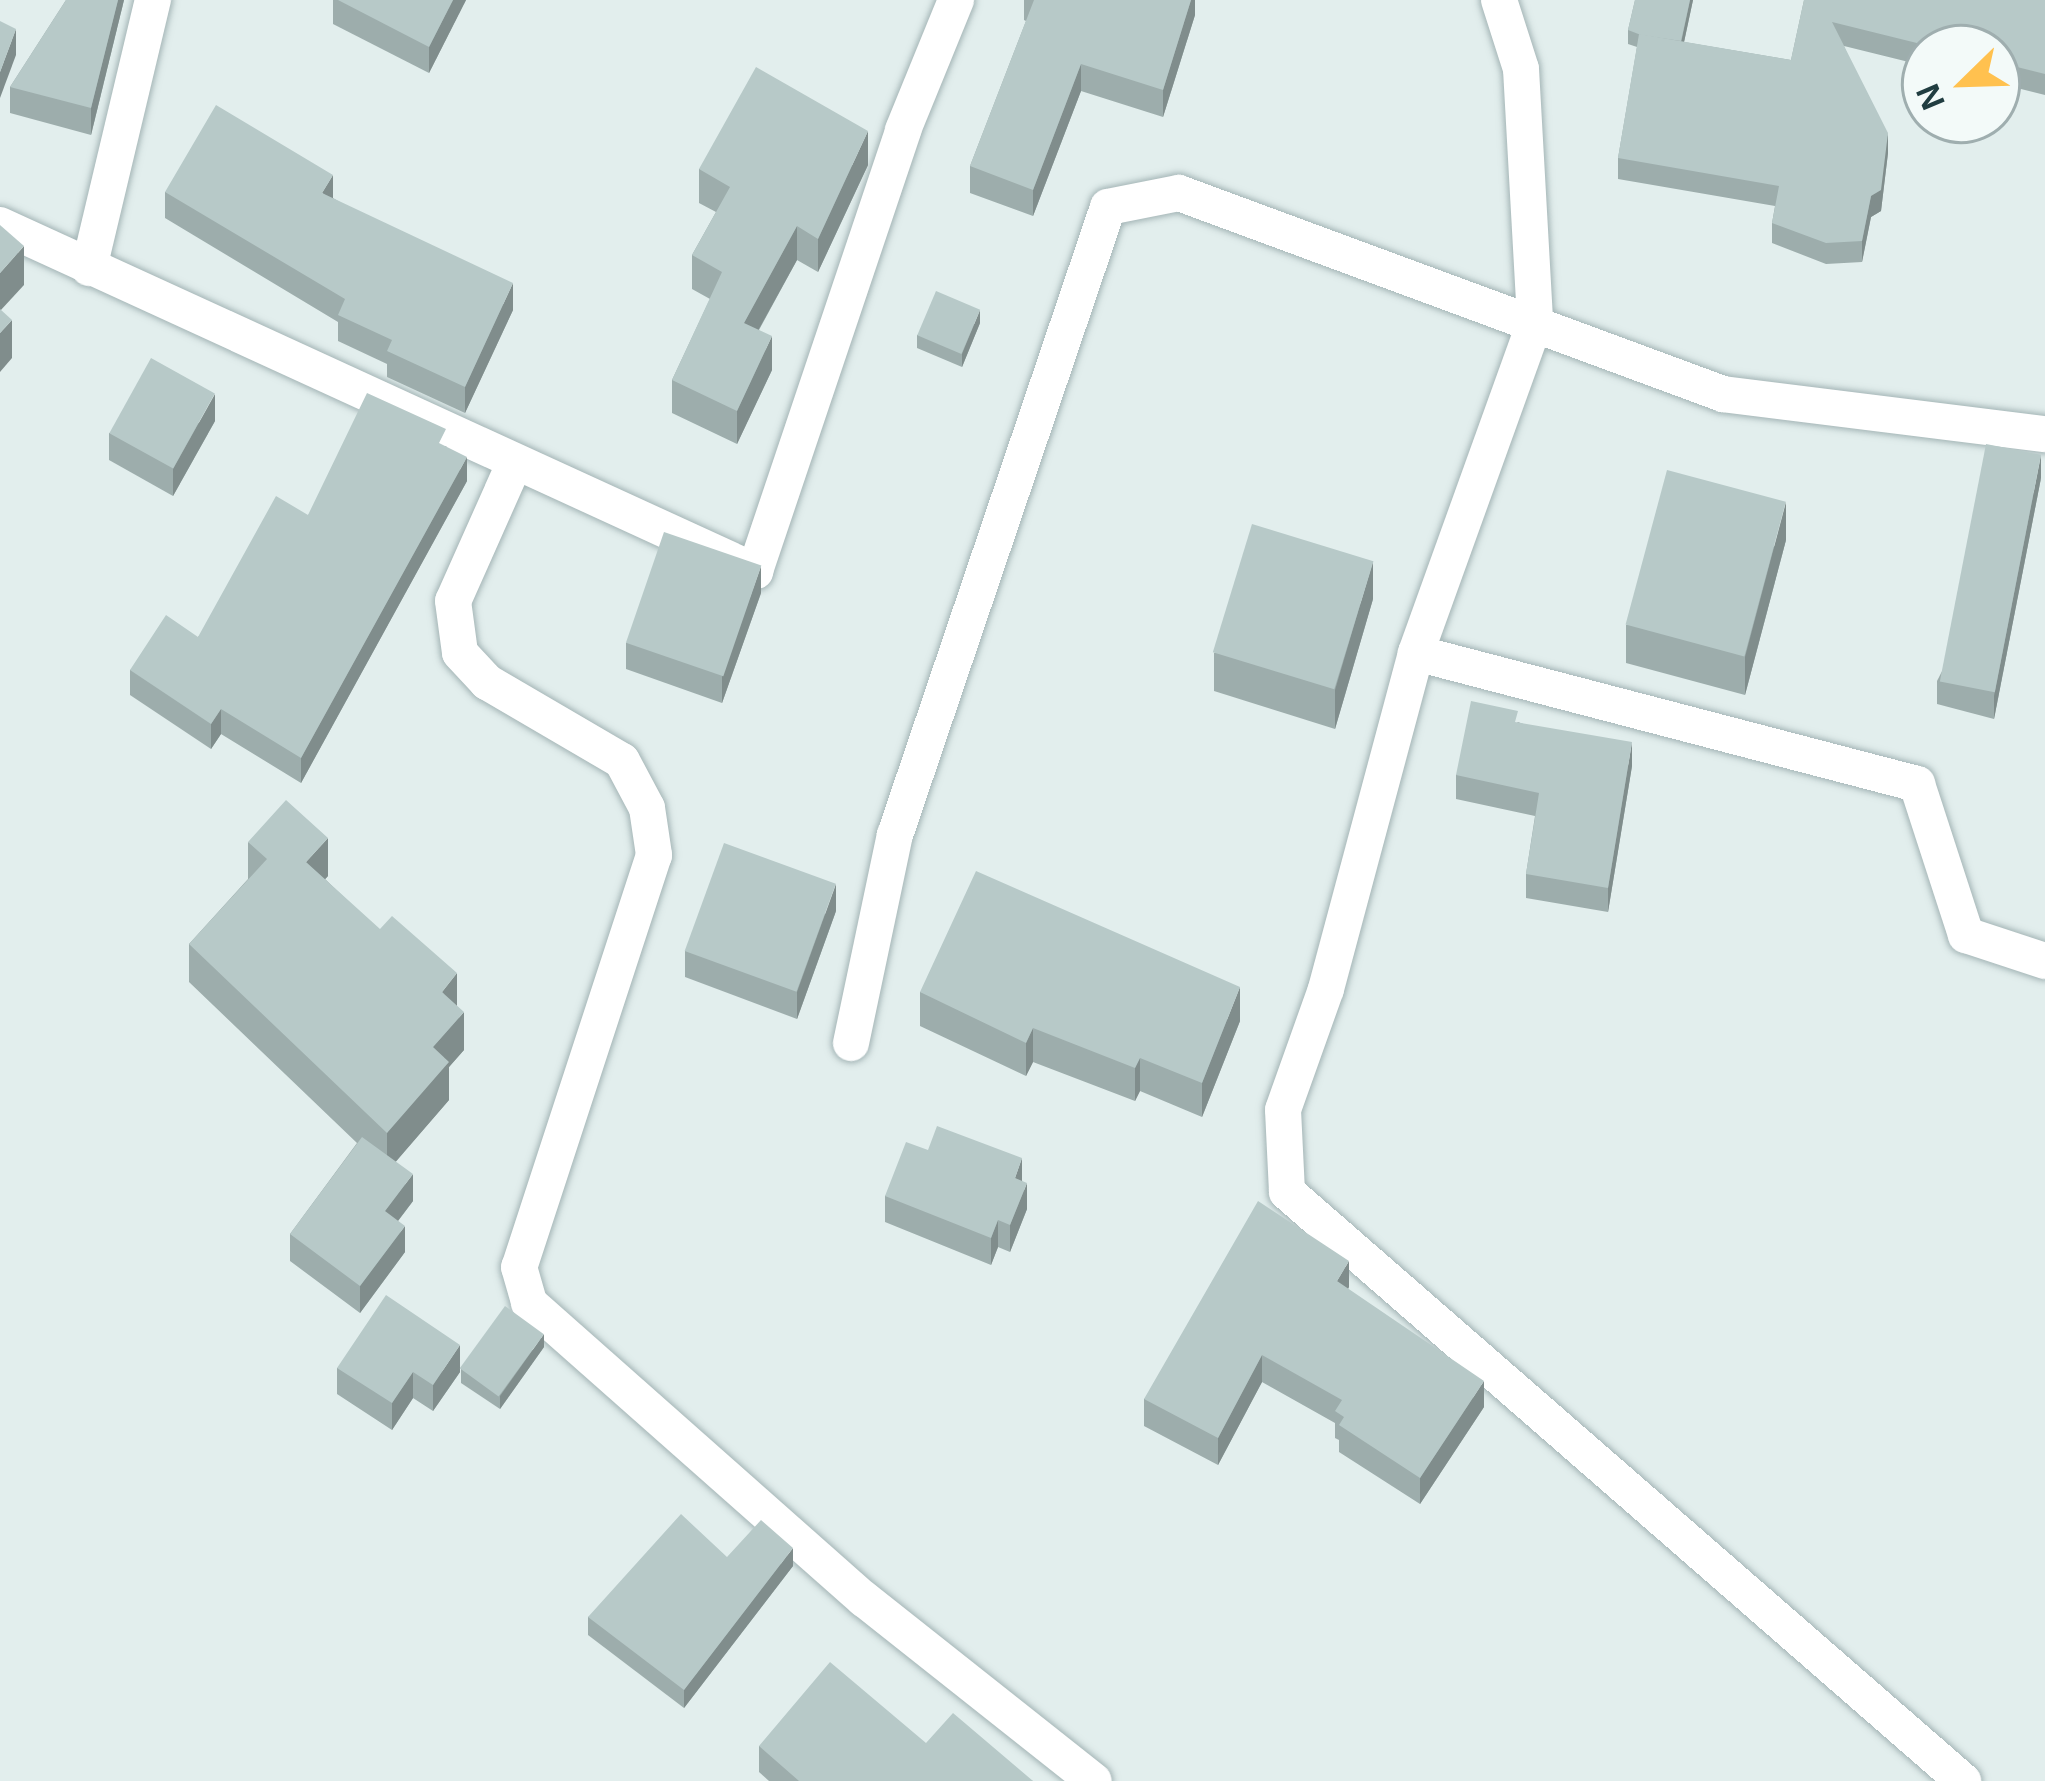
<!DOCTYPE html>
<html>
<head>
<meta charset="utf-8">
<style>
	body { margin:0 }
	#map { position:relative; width:2045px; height:1781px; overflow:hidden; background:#e2eeed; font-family:Helvetica,sans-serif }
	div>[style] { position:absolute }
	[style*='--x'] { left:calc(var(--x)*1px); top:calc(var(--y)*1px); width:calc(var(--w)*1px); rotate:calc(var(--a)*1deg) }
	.roads { filter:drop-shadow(0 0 3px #a4b5b6) drop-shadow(0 0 3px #a4b5b6) }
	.minor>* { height:36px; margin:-18px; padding:0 18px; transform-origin:18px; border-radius:18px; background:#fff }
	.wall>* { inset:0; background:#9dadac }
	.shaded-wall>* { inset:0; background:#808d8c }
	.building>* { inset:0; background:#b7c9c8; transform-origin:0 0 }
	span { translate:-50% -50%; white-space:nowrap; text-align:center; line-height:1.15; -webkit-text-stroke:9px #f3faf9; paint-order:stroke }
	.north { position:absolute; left:1901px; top:24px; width:120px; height:120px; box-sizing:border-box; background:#f3faf9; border:3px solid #9faeaf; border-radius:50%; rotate:247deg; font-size:33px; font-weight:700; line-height:48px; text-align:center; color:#203d41 }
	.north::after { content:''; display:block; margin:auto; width:42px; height:54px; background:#ffc14f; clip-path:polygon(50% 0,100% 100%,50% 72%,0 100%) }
</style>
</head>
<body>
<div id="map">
	<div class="roads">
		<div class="minor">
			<div style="--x:1499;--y:0;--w:72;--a:72.3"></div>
			<div style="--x:1521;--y:69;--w:253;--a:86.8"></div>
			<div style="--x:1535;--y:322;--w:352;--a:109.8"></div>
			<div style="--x:1416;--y:653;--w:348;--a:105"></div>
			<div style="--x:1326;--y:989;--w:128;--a:109.6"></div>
			<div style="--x:1283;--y:1110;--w:82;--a:87.2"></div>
			<div style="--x:1287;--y:1192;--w:897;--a:41.07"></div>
			<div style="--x:0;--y:225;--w:831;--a:24.62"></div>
			<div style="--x:755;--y:571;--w:465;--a:-71.4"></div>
			<div style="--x:903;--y:130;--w:140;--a:-67.8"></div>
			<div style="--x:89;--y:268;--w:276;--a:-76.6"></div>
			<div style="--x:515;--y:462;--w:152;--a:114"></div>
			<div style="--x:453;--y:601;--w:52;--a:82.3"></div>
			<div style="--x:460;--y:653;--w:40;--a:47"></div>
			<div style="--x:487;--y:682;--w:156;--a:30.3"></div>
			<div style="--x:622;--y:761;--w:53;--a:62"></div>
			<div style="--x:647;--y:808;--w:48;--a:81.5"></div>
			<div style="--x:654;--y:855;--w:434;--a:108.1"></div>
			<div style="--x:519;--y:1267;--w:37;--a:74"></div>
			<div style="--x:529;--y:1303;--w:447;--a:41.5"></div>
			<div style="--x:864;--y:1599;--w:293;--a:38.4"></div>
			<div style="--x:1416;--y:653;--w:518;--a:14.65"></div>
			<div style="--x:1917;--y:784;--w:159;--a:72"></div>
			<div style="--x:1966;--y:935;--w:83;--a:18.2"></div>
			<div style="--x:851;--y:1043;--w:213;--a:-78.1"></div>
			<div style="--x:895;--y:835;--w:663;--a:-71.26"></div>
			<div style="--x:1108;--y:207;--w:72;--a:-11.2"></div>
			<div style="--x:1179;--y:193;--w:580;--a:20.28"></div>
			<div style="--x:1723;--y:394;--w:324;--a:7.1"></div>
		</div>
	</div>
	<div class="wall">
		<div style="clip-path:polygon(66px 0,124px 0,91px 135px,10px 113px,10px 87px)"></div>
		<div style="clip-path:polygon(333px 0,466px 0,429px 73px,333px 24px)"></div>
		<div style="clip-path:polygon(1024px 0,1195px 0,1195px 15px,1163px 117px,1081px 91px,1033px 216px,970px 193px,970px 166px,1026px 21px,1024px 20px)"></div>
		<div style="clip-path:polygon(1635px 0,1693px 0,1684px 42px,1791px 60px,1804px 0,2045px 0,2045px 95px,1997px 83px,1997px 48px,1925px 48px,1925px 66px,1844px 46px,1888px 153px,1881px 211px,1871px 217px,1862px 262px,1826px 264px,1772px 243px,1772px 223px,1775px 206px,1618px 179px,1618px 158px,1637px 47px,1628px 44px,1628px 30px)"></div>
		<div style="clip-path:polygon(868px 165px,818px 272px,797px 260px,759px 330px,772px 370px,737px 444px,672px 413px,672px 380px,710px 299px,692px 289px,692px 255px,716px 212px,699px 203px,699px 169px)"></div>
		<div style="clip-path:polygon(165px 192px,333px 198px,513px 310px,465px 413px,387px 377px,387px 364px,338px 341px,338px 322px,165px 218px)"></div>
		<div style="clip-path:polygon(980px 323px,962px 367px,917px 348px,917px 335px)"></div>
		<div style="clip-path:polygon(215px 421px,173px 496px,109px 460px,109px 433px)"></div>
		<div style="clip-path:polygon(446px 446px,467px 481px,301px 783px,221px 734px,211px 749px,130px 695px,130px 670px,198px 637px,308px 515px)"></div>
		<div style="clip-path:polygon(2041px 478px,1994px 719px,1937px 704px,1937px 681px)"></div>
		<div style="clip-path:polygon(1786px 540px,1745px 695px,1626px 663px,1626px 625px)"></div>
		<div style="clip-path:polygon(761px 593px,722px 703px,626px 669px,626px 643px)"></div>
		<div style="clip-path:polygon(1373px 599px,1335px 729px,1214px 691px,1214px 653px)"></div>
		<div style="clip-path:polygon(1518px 722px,1632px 766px,1608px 912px,1526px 898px,1526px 874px,1535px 816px,1456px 799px,1456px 775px)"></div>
		<div style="clip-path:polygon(248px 842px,328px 876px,325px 879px,457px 1006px,464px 1050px,449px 1067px,449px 1100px,395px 1162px,413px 1201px,398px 1221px,405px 1252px,360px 1313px,290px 1261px,290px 1234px,357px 1143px,189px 982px,189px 944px,248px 879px)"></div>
		<div style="clip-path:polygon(836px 911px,797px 1019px,685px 977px,685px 951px)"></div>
		<div style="clip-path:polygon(920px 992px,1240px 1021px,1202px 1117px,1140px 1091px,1135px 1101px,1033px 1062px,1026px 1076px,920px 1026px)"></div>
		<div style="clip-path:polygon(928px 1150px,1022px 1180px,1027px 1209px,1010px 1252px,998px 1247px,991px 1265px,885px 1222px,885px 1196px)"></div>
		<div style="clip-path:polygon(1349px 1287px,1348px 1289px,1484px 1407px,1420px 1504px,1339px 1452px,1339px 1440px,1335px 1438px,1335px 1423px,1262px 1382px,1218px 1465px,1144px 1426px,1144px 1399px)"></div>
		<div style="clip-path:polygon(544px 1347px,500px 1409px,461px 1383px,461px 1369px)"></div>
		<div style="clip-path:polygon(337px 1368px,460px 1372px,433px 1411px,413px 1398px,392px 1430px,337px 1394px)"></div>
		<div style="clip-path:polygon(727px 1557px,793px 1566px,684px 1708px,588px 1635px,588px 1617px)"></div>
		<div style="clip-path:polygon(926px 1743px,1033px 1781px,769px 1781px,759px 1772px,759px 1746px)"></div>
	</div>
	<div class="shaded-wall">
		<div style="clip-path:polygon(118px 0,124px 0,91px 135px,91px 108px)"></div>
		<div style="clip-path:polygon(453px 0,466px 0,429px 73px,429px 47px)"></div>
		<div style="clip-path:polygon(1191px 0,1195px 0,1195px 15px,1163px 117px,1163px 90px)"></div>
		<div style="clip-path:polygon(1690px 0,1693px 0,1680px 61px,1680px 48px)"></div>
		<div style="clip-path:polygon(16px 29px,16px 55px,0 98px,0 72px)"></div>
		<div style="clip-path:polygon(1081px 64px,1081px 91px,1033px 216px,1033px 190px)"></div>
		<div style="clip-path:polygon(868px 131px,868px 165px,818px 272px,818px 239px)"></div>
		<div style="clip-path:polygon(1888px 133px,1888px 153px,1881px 211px,1871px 217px,1862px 262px,1862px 241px,1871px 196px)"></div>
		<div style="clip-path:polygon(333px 175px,333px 201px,322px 193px)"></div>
		<div style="clip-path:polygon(797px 226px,797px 260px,744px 356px,744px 323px)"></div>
		<div style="clip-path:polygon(24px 246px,24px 285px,0 311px,0 273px)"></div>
		<div style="clip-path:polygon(513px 283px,513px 310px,465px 413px,465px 387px)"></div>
		<div style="clip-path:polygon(980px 310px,980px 323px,962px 367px,962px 354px)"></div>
		<div style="clip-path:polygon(12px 320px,12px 358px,0 372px,0 333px)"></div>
		<div style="clip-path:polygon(772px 336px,772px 370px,737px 444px,737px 411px)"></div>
		<div style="clip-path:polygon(215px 394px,215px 421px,173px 496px,173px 469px)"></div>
		<div style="clip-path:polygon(2041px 455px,2041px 478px,1994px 719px,1994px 696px)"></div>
		<div style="clip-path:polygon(467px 457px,467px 481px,301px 783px,301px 758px)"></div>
		<div style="clip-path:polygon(1786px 502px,1786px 540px,1745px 695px,1745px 657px)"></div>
		<div style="clip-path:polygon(1373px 561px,1373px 599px,1335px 729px,1335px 690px)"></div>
		<div style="clip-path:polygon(761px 566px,761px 593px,722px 703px,722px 677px)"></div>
		<div style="clip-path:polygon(221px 709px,221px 734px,211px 749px,211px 724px)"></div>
		<div style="clip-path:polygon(1632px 742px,1632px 766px,1608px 912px,1608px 888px)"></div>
		<div style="clip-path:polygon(328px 838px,328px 876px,306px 900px,306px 862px)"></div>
		<div style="clip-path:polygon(836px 884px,836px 911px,797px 1019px,797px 992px)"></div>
		<div style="clip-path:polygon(457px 973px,457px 1012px,442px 992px)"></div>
		<div style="clip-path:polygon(1240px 987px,1240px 1021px,1202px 1117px,1202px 1083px)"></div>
		<div style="clip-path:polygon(464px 1012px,464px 1050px,449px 1067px,449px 1100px,387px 1172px,387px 1133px,433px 1047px)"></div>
		<div style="clip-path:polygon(1033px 1028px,1033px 1062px,1026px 1076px,1026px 1043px)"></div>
		<div style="clip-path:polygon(1140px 1058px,1140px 1091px,1135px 1101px,1135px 1068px)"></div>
		<div style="clip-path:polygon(1022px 1158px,1022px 1185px,1015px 1178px)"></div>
		<div style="clip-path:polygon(413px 1174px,413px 1201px,385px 1238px,385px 1211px)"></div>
		<div style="clip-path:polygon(1027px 1183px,1027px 1209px,1010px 1252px,1010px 1225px)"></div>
		<div style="clip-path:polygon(998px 1220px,998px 1247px,991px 1265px,991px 1238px)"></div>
		<div style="clip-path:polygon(405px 1226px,405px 1252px,360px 1313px,360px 1286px)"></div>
		<div style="clip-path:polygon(1349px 1261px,1349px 1287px,1337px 1308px,1337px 1281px)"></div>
		<div style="clip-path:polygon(544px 1334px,544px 1347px,500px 1409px,500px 1396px)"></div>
		<div style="clip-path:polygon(460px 1345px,460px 1372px,433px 1411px,433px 1385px)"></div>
		<div style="clip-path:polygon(1262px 1355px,1262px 1382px,1218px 1465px,1218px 1438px)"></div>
		<div style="clip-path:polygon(413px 1372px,413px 1398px,392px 1430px,392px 1403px)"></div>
		<div style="clip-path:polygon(1484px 1381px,1484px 1407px,1420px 1504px,1420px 1478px)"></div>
		<div style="clip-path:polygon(793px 1548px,793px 1566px,684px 1708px,684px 1690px)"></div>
	</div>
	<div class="building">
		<div style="clip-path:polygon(66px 0,118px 0,91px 108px,10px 87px)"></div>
		<div style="clip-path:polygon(338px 0,453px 0,429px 47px)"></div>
		<div style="clip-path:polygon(1034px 0,1191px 0,1163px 90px,1081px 64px,1033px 190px,970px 166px)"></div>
		<div style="clip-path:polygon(1635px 0,1690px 0,1681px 41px,1641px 35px,1628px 30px)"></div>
		<div style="clip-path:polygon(1804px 0,2045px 0,2045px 74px,1997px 62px,1997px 48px,1937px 48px,1832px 22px,1888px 133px,1881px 190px,1871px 196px,1862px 241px,1826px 243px,1772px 223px,1779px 186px,1618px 158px,1639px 34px,1791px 60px)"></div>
		<div style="clip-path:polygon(0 21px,16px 29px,0 72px)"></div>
		<div style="clip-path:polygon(756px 67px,868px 131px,818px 239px,797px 226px,744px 323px,772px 336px,737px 411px,672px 380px,722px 272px,692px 255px,730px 187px,699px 169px)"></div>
		<div style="clip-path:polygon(216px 105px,333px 175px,322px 193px,513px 283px,465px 387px,387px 351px,392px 340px,338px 315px,345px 299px,165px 192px)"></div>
		<div style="clip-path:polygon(0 225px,24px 246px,0 273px)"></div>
		<div style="left:936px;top:291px;width:48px;height:48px;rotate:23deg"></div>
		<div style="clip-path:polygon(0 309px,12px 320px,0 333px)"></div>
		<div style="left:151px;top:358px;width:73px;height:86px;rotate:29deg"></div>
		<div style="clip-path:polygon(367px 393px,446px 429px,439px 443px,467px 457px,301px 758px,221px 709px,211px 724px,130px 670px,166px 615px,198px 637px,276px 496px,308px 515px)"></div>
		<div style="left:1986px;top:444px;width:56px;height:242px;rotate:11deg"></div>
		<div style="left:1667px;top:470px;width:123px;height:160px;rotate:15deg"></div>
		<div style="left:1252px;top:524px;width:127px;height:134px;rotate:17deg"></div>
		<div style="left:664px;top:532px;width:103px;height:117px;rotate:19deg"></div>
		<div style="clip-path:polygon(1471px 701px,1518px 711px,1515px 722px,1632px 742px,1608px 888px,1526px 874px,1539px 793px,1456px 775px)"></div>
		<div style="clip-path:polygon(286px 800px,328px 838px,306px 862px,380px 929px,392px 916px,457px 973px,442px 992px,464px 1012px,433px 1047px,449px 1062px,387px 1133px,189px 944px,267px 859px,248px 842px)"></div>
		<div style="left:724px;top:843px;width:119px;height:115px;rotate:20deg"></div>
		<div style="clip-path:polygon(976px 871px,1240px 987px,1202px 1083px,1140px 1058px,1135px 1068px,1033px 1028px,1026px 1043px,920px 992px)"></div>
		<div style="clip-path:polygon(937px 1126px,1022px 1158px,1015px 1178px,1027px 1183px,1010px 1225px,998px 1220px,991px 1238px,885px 1196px,906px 1142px,928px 1150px)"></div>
		<div style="clip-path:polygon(362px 1137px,413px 1174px,385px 1211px,405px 1226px,360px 1286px,290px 1234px)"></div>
		<div style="clip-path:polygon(1258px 1201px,1349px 1261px,1337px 1281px,1484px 1381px,1420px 1478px,1339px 1425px,1344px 1417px,1335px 1411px,1342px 1400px,1262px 1355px,1218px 1438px,1144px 1399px)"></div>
		<div style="clip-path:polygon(386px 1295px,460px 1345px,433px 1385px,413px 1372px,392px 1403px,337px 1368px)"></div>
		<div style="left:505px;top:1306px;width:48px;height:77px;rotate:36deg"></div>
		<div style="clip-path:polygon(681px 1514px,727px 1557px,761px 1520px,793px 1548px,684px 1690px,588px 1617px)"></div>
		<div style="clip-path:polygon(830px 1662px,926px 1743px,953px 1713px,1033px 1781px,799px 1781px,759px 1746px)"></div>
	</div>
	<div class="north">N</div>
</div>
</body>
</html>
